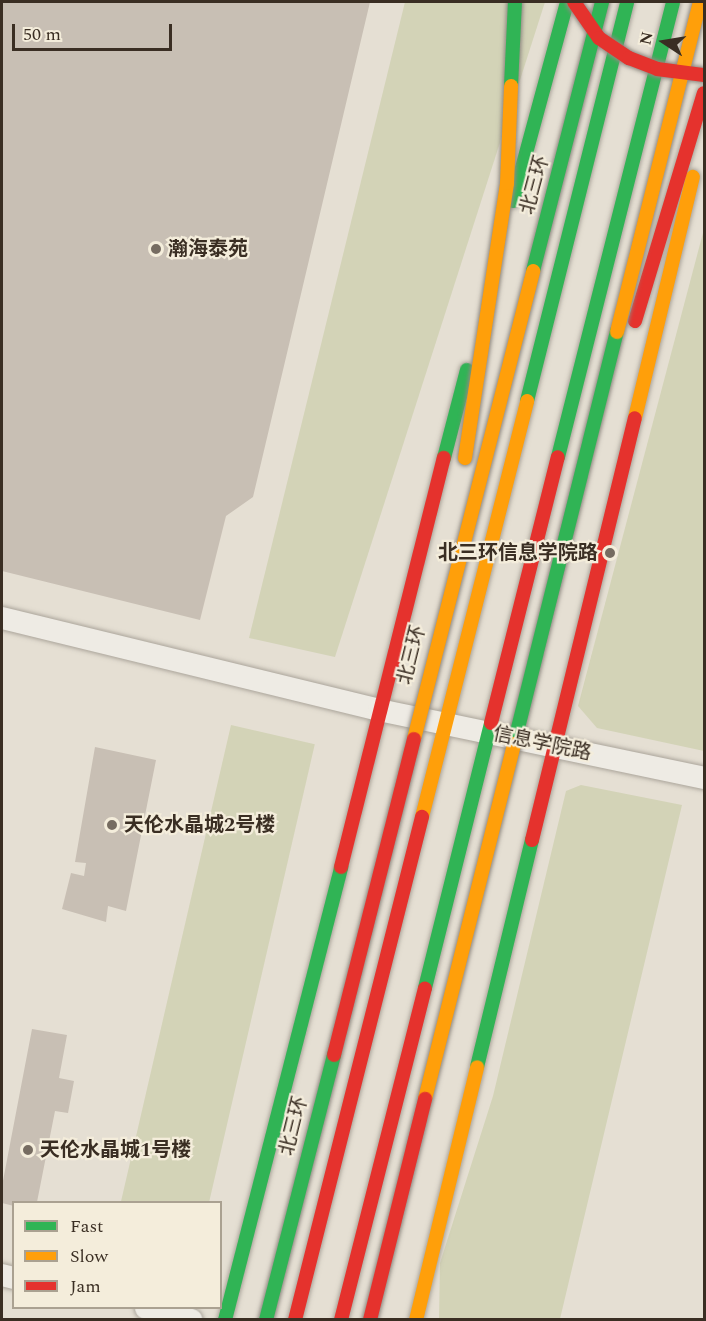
<!DOCTYPE html>
<html>
<head>
<meta charset="utf-8">
<style>
	body { margin:0 }
	#map { position:relative; width:706px; height:1321px; overflow:hidden; background:#e5dfd3; font-family:Spectral,"Noto Sans SC",serif }
	div>[style] { position:absolute }
	[style*='--x'] { left:calc(var(--x)*1px); top:calc(var(--y)*1px); width:calc(var(--w)*1px); rotate:calc(var(--a)*1deg) }
	.green>* { inset:0; background:#d3d3b7; transform-origin:0 0 }
	.building>* { inset:0; background:#c8bfb4 }
	.roads { filter:drop-shadow(0 0 2px #aba59b) drop-shadow(0 0 2px #aba59b) }
	.street>* { height:22px; margin:-11px; padding:0 11px; transform-origin:11px; border-radius:11px; background:#eeebe4 }
	.fast>* { height:14px; margin:-7px; padding:0 7px; transform-origin:7px; border-radius:7px; background:#30b455 }
	.slow>* { height:14px; margin:-7px; padding:0 7px; transform-origin:7px; border-radius:7px; background:#ff9f0a }
	.jam>* { height:14px; margin:-7px; padding:0 7px; transform-origin:7px; border-radius:7px; background:#e5322d }
	.bridges { filter:drop-shadow(0 0 2px #908a82) drop-shadow(0 0 2px #908a82) }
	.fast-bridge>* { height:14px; margin:-7px; padding:0 7px; transform-origin:7px; border-radius:7px; background:#30b455 }
	.slow-bridge>* { height:14px; margin:-7px; padding:0 7px; transform-origin:7px; border-radius:7px; background:#ff9f0a }
	.jam-bridge>* { height:14px; margin:-7px; padding:0 7px; transform-origin:7px; border-radius:7px; background:#e5322d }
	.dots>* { width:16px; height:16px; translate:-50% -50%; box-sizing:border-box; border:3px solid #f4eddb; border-radius:50% }
	span { translate:-50% -50%; white-space:nowrap; text-align:center; line-height:1.15; -webkit-text-stroke:4.5px #f4eddb; paint-order:stroke }
	.street-label { font-size:20px; color:#3a2e23 }
	.poi-label { font-size:20px; color:#3a2e23; font-weight:700 }
	.left { translate:0 -50%; text-align:left }
	.right { translate:-100% -50%; text-align:right }
	.frame { position:absolute; inset:0; border:3px solid #3a2e23; pointer-events:none }
	.legend { position:absolute; left:12px; top:1201px; width:210px; height:108px; box-sizing:border-box; background:#f4eddb; border:2px solid #aaa191; margin:0; padding:8px 10px; list-style:none; font-size:18px; color:#3a2e23 }
	.legend li { display:flex; align-items:center; gap:12px; height:30px }
	.legend b { width:30px; border:2px solid #aaa191 }
	.north { position:absolute; left:634px; top:12px; width:60px; height:60px; -webkit-text-stroke:4px #f4eddb; paint-order:stroke; rotate:282deg; font-size:16px; font-weight:700; line-height:24px; text-align:center; color:#3a2e23 }
	.north::after { content:''; display:block; margin:auto; width:21px; height:27px; background:#3a2e23; clip-path:polygon(50% 0,100% 100%,50% 72%,0 100%) }
	.scale { position:absolute; left:12px; top:24px; width:160px; height:27px; box-sizing:border-box; border:3px solid #3a2e23; border-top:0; padding-left:8px; font-size:18px; line-height:21px; white-space:nowrap; color:#3a2e23; -webkit-text-stroke:4px #f4eddb; paint-order:stroke }
</style>
</head>
<body>
<div id="map">
	<div class="green">
		<div style="clip-path:polygon(405px 2px,545px 2px,335px 657px,249px 638px)"></div>
		<div style="clip-path:polygon(704px 229px,704px 751px,597px 728px,578px 706px)"></div>
		<div style="left:231px;top:725px;width:86px;height:489px;rotate:13deg"></div>
		<div style="clip-path:polygon(581px 785px,682px 805px,560px 1319px,439px 1320px,440px 1263px,493px 1096px,566px 791px)"></div>
	</div>
	<div class="building">
		<div style="clip-path:polygon(2px 2px,370px 2px,253px 497px,226px 516px,200px 620px,2px 571px)"></div>
		<div style="clip-path:polygon(95px 747px,156px 760px,126px 911px,108px 906px,106px 922px,62px 909px,71px 873px,84px 876px,86px 863px,75px 862px)"></div>
		<div style="clip-path:polygon(32px 1029px,67px 1035px,59px 1078px,74px 1081px,68px 1113px,55px 1111px,37px 1202px,14px 1206px,2px 1203px,2px 1186px)"></div>
	</div>
	<div class="roads">
		<div class="street">
			<div style="--x:2;--y:618;--w:388;--a:13.7"></div>
			<div style="--x:379;--y:710;--w:332;--a:11.8"></div>
			<div style="--x:2;--y:1275;--w:12;--a:14"></div>
			<div style="--x:146;--y:1308;--w:47;--a:14.9"></div>
		</div>
		<div class="fast">
			<div style="--x:513;--y:201;--w:206;--a:-74.8"></div>
			<div style="--x:527;--y:401;--w:411;--a:-75.9"></div>
			<div style="--x:558;--y:457;--w:469;--a:-75.8"></div>
			<div style="--x:444;--y:458;--w:91;--a:-75.4"></div>
			<div style="--x:425;--y:988;--w:273;--a:-76"></div>
			<div style="--x:477;--y:1067;--w:234;--a:-76.4"></div>
			<div style="--x:225;--y:1320;--w:468;--a:-75.6"></div>
		</div>
		<div class="slow">
			<div style="--x:635;--y:418;--w:248;--a:-76.5"></div>
			<div style="--x:422;--y:817;--w:429;--a:-75.8"></div>
			<div style="--x:416;--y:1320;--w:260;--a:-76.4"></div>
		</div>
		<div class="jam">
			<div style="--x:635;--y:321;--w:238;--a:-73.2"></div>
			<div style="--x:491;--y:723;--w:274;--a:-75.9"></div>
			<div style="--x:532;--y:840;--w:434;--a:-76.3"></div>
			<div style="--x:341;--y:867;--w:422;--a:-75.9"></div>
			<div style="--x:295;--y:1320;--w:519;--a:-75.83"></div>
			<div style="--x:341;--y:1320;--w:342;--a:-75.8"></div>
		</div>
	</div>
	<div class="bridges">
		<div class="fast-bridge">
			<div style="--x:511;--y:86;--w:84;--a:-87.3"></div>
			<div style="--x:533;--y:271;--w:278;--a:-75.6"></div>
			<div style="--x:514;--y:744;--w:425;--a:-76"></div>
			<div style="--x:266;--y:1320;--w:274;--a:-75.6"></div>
		</div>
		<div class="slow-bridge">
			<div style="--x:617;--y:332;--w:340;--a:-75.9"></div>
			<div style="--x:465;--y:458;--w:278;--a:-81.3"></div>
			<div style="--x:507;--y:183;--w:97;--a:-87.6"></div>
			<div style="--x:414;--y:739;--w:483;--a:-75.7"></div>
			<div style="--x:425;--y:1099;--w:366;--a:-75.9"></div>
		</div>
		<div class="jam-bridge">
			<div style="--x:574;--y:2;--w:44;--a:55.2"></div>
			<div style="--x:599;--y:38;--w:36;--a:34"></div>
			<div style="--x:629;--y:58;--w:30;--a:21"></div>
			<div style="--x:657;--y:69;--w:46;--a:7.4"></div>
			<div style="--x:334;--y:1055;--w:326;--a:-75.8"></div>
			<div style="--x:370;--y:1320;--w:228;--a:-76"></div>
		</div>
	</div>
	<div class="dots">
		<div style="left:156px;top:249px;background:#766c61"></div>
		<div style="left:610px;top:553px;background:#766c61"></div>
		<div style="left:112px;top:825px;background:#766c61"></div>
		<div style="left:28px;top:1150px;background:#766c61"></div>
	</div>
	<div class="street-label">
		<span style="left:535px;top:185px;rotate:-75deg">北三环</span>
		<span style="left:412px;top:655px;rotate:-76deg">北三环</span>
		<span style="left:542px;top:744px;rotate:12deg">信息学院路</span>
		<span style="left:294px;top:1126px;rotate:-76deg">北三环</span>
	</div>
	<div class="poi-label">
		<span class="left" style="left:168px;top:249px">瀚海泰苑</span>
		<span class="right" style="left:598px;top:553px">北三环信息学院路</span>
		<span class="left" style="left:124px;top:825px">天伦水晶城2号楼</span>
		<span class="left" style="left:40px;top:1150px">天伦水晶城1号楼</span>
	</div>
	<div class="frame"></div>
	<ul class="legend">
	<li><b style="height:8px;background:#30b455"></b>Fast</li>
	<li><b style="height:8px;background:#ff9f0a"></b>Slow</li>
	<li><b style="height:8px;background:#e5322d"></b>Jam</li>
	</ul>
	<div class="north">N</div>
	<div class="scale">50 m</div>
</div>
</body>
</html>
